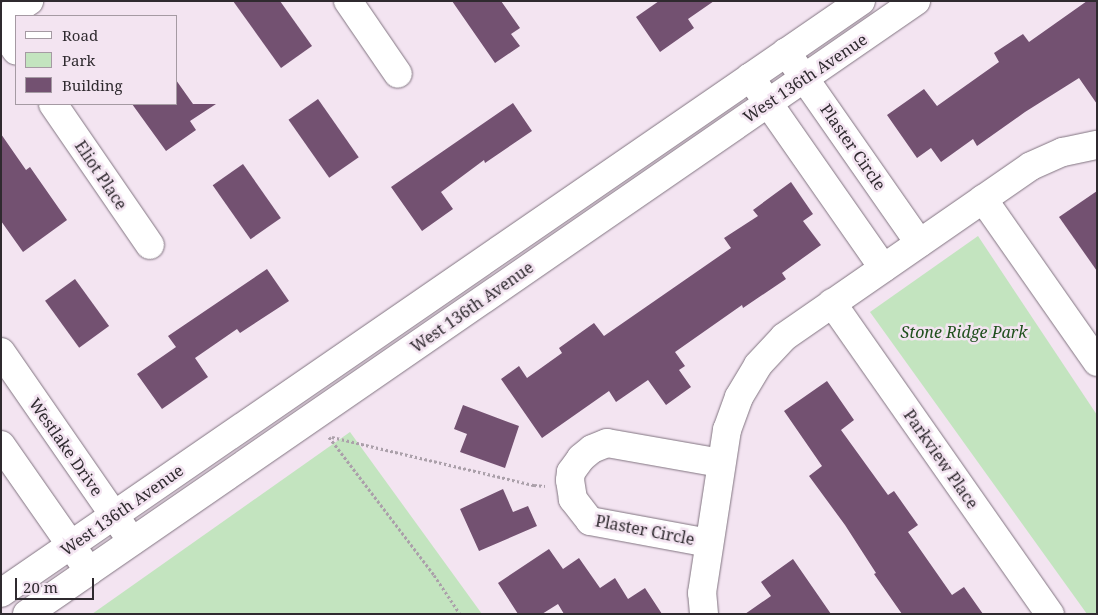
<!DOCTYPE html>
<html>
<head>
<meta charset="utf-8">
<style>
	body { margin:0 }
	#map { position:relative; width:1098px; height:615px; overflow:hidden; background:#f3e4f1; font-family:"Noto Serif",serif }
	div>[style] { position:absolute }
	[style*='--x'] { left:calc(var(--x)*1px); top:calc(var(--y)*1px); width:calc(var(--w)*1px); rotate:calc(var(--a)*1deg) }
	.green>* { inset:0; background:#c3e4bf }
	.building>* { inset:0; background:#735171; transform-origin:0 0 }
	.path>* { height:3px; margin-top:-1.5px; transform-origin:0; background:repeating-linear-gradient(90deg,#aba0aa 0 2.5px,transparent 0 5px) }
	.roads { filter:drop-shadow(0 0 1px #817480) drop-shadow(0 0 1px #817480) }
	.minor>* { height:28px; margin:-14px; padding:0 14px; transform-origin:14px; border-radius:14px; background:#fff }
	.tertiary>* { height:28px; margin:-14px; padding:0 14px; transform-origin:14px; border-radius:14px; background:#fff }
	.secondary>* { height:28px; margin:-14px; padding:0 14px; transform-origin:14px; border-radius:14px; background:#fff }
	span { translate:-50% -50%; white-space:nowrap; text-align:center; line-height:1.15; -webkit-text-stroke:5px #f3e4f1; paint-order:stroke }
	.street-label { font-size:16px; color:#2f2a2f }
	.park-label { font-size:16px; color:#20501d; font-style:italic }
	.frame { position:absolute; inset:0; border:2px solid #2f2a2f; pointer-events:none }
	.legend { position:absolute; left:15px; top:15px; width:162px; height:90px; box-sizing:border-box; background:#f3e4f1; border:1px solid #a59aa3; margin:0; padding:6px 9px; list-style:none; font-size:15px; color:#2f2a2f }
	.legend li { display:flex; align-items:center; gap:10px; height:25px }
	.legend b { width:25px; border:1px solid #a59aa3 }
	.scale { position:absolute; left:15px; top:578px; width:79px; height:22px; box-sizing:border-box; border:2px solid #2f2a2f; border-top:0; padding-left:6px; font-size:15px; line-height:18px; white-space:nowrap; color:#2f2a2f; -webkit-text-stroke:4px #f3e4f1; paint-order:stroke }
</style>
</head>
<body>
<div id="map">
	<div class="green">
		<div style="clip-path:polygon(978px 236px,1097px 415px,1097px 614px,1087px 614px,870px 312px)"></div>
		<div style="clip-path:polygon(350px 432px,482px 614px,92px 614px)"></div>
	</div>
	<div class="building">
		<div style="clip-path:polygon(233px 1px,280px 1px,312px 46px,281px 68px)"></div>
		<div style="clip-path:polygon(452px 1px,501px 1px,520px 28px,511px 34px,520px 46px,495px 63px)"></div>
		<div style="clip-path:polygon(659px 1px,714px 1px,688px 19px,694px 28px,660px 52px,636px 17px)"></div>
		<div style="clip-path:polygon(1087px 1px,1097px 1px,1097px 104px,1079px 78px,1025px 112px,977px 146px,973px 139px,941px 162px,931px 148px,917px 158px,887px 115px,924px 89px,937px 106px,999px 62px,994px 53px,1023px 34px,1029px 42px)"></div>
		<div style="clip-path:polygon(176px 80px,193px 104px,216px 104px,190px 121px,196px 130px,166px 151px,132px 104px,176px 104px)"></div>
		<div style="left:318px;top:99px;width:71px;height:36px;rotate:55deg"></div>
		<div style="clip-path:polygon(513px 103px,532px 131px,485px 163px,484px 160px,441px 192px,453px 209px,422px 231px,391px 187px)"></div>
		<div style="clip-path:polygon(1px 134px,26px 170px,30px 167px,67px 220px,23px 252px,1px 221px)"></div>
		<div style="left:243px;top:164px;width:66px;height:37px;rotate:55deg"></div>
		<div style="clip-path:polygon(791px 182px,813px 214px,803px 221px,821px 245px,782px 273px,786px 279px,743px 308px,742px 305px,675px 352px,685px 366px,679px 370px,691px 387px,666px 405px,648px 380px,616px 402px,609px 391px,542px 438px,501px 379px,519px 366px,527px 378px,562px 353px,559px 348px,594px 323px,604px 336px,731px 248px,724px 238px,758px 216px,753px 210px)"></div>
		<div style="clip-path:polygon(1097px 191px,1097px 271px,1059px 217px)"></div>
		<div style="clip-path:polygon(267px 269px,289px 301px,240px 333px,237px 329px,195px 358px,208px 377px,162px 409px,137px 374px,176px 347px,168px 336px)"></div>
		<div style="left:75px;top:279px;width:58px;height:37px;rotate:54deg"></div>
		<div style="clip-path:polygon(827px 381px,854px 420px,841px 430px,888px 495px,894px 491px,918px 525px,908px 532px,952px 595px,964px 587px,983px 614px,902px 614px,874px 574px,876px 573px,845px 525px,809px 476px,822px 466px,784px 411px)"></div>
		<div style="clip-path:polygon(463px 405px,519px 426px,505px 468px,460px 452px,467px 434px,454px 429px)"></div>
		<div style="clip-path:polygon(503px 489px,513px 512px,528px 506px,537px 526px,479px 551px,460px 509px)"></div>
		<div style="clip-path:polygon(549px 549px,563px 569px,579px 558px,600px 588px,615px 578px,628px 599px,645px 588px,662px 614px,564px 614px,558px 604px,542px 614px,518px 614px,498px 583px)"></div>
		<div style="clip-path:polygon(793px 559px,831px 614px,745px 614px,771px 596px,761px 582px)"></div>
	</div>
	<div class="path">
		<div style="--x:329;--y:437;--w:173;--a:52.7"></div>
		<div style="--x:434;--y:575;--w:47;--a:56.3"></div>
		<div style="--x:332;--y:437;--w:208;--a:13.4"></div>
		<div style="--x:534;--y:485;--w:11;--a:5"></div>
	</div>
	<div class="roads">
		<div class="minor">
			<div style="--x:348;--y:1;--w:88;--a:55.6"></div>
			<div style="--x:1;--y:20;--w:34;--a:-34"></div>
			<div style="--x:1;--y:28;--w:27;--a:56"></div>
			<div style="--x:786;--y:52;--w:233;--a:55.1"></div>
			<div style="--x:750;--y:77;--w:233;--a:55.1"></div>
			<div style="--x:53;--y:104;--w:171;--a:55.5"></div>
			<div style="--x:983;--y:199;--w:199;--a:55"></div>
			<div style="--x:832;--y:303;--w:380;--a:55"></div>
			<div style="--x:709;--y:543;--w:121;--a:-169.5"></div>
			<div style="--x:590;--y:521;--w:28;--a:-128"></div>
			<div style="--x:573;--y:499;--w:19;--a:-99"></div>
			<div style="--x:570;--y:480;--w:8;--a:-83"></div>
			<div style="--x:571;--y:472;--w:17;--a:-54"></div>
			<div style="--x:581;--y:458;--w:14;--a:-39"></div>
			<div style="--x:592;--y:449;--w:16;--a:-22"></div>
			<div style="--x:607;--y:443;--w:116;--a:10"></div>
			<div style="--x:704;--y:614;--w:21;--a:-95"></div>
			<div style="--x:702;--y:593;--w:165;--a:-81.3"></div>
			<div style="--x:727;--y:430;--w:35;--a:-70"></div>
			<div style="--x:739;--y:397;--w:37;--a:-59"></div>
			<div style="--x:758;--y:365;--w:38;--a:-47"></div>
			<div style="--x:784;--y:337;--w:300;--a:-34.7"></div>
			<div style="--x:1031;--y:166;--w:35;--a:-24"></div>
			<div style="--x:1063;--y:152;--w:35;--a:-12"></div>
		</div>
		<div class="tertiary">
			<div style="--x:1;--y:352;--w:230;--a:55.3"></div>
			<div style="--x:1;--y:445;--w:154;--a:55.1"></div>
		</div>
		<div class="secondary">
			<div style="--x:1;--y:593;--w:1044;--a:-34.54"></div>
			<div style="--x:27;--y:614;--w:1080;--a:-34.59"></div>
		</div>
	</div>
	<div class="street-label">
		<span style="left:805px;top:78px;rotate:-34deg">West 136th Avenue</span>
		<span style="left:853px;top:147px;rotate:55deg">Plaster Circle</span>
		<span style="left:101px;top:175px;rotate:56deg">Eliot Place</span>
		<span style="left:472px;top:307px;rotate:-35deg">West 136th Avenue</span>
		<span style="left:66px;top:447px;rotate:55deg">Westlake Drive</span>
		<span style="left:941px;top:459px;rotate:55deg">Parkview Place</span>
		<span style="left:122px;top:510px;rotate:-35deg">West 136th Avenue</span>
		<span style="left:645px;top:530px;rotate:11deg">Plaster Circle</span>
	</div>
	<div class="park-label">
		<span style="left:964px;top:332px">Stone Ridge Park</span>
	</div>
	<div class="frame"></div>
	<ul class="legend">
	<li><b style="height:6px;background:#fff"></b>Road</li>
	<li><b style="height:14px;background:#c3e4bf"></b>Park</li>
	<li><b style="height:14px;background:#735171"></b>Building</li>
	</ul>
	<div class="scale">20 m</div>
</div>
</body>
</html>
